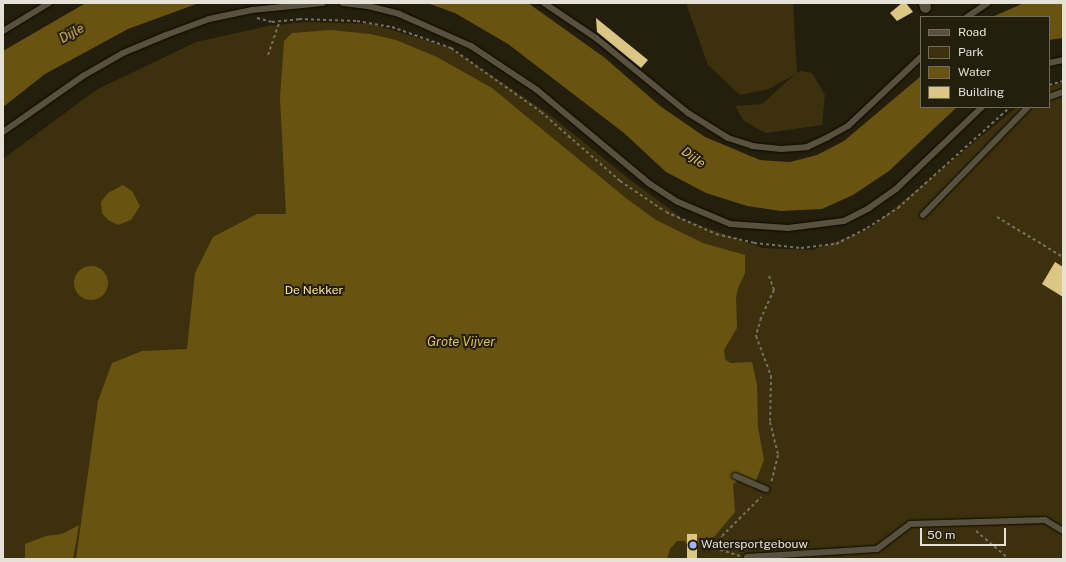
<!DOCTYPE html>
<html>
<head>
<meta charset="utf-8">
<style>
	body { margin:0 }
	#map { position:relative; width:1066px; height:562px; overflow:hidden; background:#241e0d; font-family:"Public Sans",sans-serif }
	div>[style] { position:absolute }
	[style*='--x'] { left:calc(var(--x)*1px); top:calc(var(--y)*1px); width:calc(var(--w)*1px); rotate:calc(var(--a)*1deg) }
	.green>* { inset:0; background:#3d310d }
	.water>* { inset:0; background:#685410 }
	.round { border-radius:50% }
	.building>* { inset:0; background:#dcc686; transform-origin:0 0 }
	.path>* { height:2px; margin-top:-1px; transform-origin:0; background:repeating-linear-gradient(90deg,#757061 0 3px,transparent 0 6px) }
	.roads { filter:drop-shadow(0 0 1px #0d0800) drop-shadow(0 0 1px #0d0800) }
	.service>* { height:6px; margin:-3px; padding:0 3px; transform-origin:3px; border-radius:3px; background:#58513f }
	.minor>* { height:11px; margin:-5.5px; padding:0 5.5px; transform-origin:5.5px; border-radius:5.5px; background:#58513f }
	.dots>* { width:11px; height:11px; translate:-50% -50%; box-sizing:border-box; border:2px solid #241e0d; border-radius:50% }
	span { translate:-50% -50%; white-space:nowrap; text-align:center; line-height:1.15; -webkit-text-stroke:4px #241e0d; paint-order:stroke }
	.park-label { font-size:12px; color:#fae19b }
	.poi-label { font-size:12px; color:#e5e1d6 }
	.left { translate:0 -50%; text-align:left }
	.water-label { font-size:13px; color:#ddbe64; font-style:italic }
	.frame { position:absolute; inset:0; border:4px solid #e5e1d6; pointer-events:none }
	.legend { position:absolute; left:920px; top:16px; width:130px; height:92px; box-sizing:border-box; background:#241e0d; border:1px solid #716c5d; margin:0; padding:5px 7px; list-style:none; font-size:12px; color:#e5e1d6 }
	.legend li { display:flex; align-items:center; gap:8px; height:20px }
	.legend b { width:20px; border:1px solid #716c5d }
	.scale { position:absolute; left:920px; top:528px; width:86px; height:18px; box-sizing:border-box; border:2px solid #e5e1d6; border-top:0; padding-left:5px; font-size:12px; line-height:14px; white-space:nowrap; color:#e5e1d6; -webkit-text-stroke:3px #241e0d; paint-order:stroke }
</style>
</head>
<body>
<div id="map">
	<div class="green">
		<div style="clip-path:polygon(686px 3px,793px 3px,797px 73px,801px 71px,812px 73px,825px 95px,822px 125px,766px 133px,744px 121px,735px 106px,762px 104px,794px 75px,769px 89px,740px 95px,708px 65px)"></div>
		<div style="clip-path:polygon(305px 22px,372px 24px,451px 48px,550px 115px,629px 179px,683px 219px,762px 248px,813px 250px,869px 229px,1017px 107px,1049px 107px,1049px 87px,1063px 82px,1063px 559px,3px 559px,3px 159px,96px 90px,196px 42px,268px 26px)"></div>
	</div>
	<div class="water">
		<div style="clip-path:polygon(199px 3px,128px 29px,45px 74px,3px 107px,3px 51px,84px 4px)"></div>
		<div style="clip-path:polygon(427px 3px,528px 3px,605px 58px,660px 106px,705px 137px,760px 160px,790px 162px,817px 155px,844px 141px,921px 76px,921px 107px,957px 107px,889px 171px,853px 195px,822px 209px,781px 211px,747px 206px,706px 193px,666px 172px,624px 133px,508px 44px,455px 13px)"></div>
		<div style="clip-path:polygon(1024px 3px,1063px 3px,1063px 38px,1049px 40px,1049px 17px,992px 17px)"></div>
		<div style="clip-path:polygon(331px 30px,370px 34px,396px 40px,437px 57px,492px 88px,627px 199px,656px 220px,703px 243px,745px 255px,745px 273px,738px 288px,736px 297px,737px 328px,724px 350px,725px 359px,730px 363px,752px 362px,757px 385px,758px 427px,764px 460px,753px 488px,738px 481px,733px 484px,735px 512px,714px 537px,700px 539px,698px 547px,697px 534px,687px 535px,688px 547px,685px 541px,677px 541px,670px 549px,667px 559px,76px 559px,98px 401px,112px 363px,142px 351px,187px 349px,195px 273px,213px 237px,257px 214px,286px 214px,280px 98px,284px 41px,292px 33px)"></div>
		<div style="clip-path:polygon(123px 185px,132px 191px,140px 206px,131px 220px,118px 225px,108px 220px,102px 213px,101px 202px,108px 193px)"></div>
		<div class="round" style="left:74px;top:266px;width:34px;height:34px"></div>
		<div style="clip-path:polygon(79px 525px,73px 559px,25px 559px,25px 544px,46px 536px,62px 534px)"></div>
	</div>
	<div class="building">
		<div style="clip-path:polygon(902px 3px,906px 3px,913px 12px,897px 21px,890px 13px)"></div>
		<div style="clip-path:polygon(596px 18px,648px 60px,641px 68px,597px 32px)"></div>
		<div style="clip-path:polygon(1055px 262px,1063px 267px,1063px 297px,1042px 284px)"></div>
		<div style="left:687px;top:534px;width:10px;height:25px"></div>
	</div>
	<div class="path">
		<div style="--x:257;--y:18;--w:16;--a:15"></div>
		<div style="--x:272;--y:22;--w:27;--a:-6"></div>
		<div style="--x:299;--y:19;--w:58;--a:2"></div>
		<div style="--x:357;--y:21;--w:36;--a:10"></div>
		<div style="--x:392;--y:27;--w:63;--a:19.6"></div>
		<div style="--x:451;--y:48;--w:110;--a:35.4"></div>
		<div style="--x:541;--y:112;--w:105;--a:41.1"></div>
		<div style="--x:620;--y:181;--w:55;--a:34"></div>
		<div style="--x:666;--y:212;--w:55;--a:23.7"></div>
		<div style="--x:716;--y:234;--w:39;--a:13"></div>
		<div style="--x:754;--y:243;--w:47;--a:6.1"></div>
		<div style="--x:801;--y:248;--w:35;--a:-7"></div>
		<div style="--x:836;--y:244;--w:35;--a:-27"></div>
		<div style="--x:867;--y:228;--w:37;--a:-33"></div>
		<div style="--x:898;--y:208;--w:151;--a:-42"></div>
		<div style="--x:268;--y:55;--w:36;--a:-71"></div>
		<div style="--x:1049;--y:85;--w:15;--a:-16"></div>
		<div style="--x:997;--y:217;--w:77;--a:31.2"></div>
		<div style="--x:769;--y:276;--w:15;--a:70"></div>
		<div style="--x:774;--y:290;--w:31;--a:115"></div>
		<div style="--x:761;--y:318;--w:19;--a:106"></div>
		<div style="--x:756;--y:336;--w:43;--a:69.4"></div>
		<div style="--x:771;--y:376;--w:46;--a:91.2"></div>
		<div style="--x:770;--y:422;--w:34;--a:76"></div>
		<div style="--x:778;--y:455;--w:29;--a:104"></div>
		<div style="--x:976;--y:531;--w:43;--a:40.3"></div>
		<div style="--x:740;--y:556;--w:22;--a:-162"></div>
		<div style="--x:719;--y:549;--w:13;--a:-77"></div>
		<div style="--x:722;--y:536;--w:55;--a:-45"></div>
	</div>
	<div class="roads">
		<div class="service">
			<div style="--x:343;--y:3;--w:25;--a:7"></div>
			<div style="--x:368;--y:6;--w:32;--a:14"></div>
			<div style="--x:399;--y:14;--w:79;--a:24"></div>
			<div style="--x:471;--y:46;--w:79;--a:33.7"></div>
			<div style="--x:537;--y:90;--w:147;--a:39.8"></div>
			<div style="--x:650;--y:184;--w:33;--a:33"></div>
			<div style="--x:678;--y:202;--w:56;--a:22.9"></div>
			<div style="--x:730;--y:224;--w:58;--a:3.9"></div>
			<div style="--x:788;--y:228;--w:56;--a:-7.1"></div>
			<div style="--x:844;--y:221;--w:28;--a:-27"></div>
			<div style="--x:869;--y:208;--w:33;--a:-35"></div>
			<div style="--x:896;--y:189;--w:119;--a:-43.6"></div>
			<div style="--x:544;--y:3;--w:63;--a:33.9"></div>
			<div style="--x:596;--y:38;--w:119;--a:39.2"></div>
			<div style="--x:688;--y:113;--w:47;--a:32"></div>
			<div style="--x:728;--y:138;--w:25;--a:18"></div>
			<div style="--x:752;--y:146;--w:29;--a:6"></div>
			<div style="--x:781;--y:149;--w:26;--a:-4"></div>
			<div style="--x:807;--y:147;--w:23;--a:-25"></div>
			<div style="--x:828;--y:137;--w:23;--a:-29"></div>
			<div style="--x:848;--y:126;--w:100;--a:-43.4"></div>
			<div style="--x:967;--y:17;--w:25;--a:-34"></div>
			<div style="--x:3;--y:31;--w:54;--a:-31.3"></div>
			<div style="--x:1049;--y:63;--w:14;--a:-12"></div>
			<div style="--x:1049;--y:97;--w:15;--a:-20"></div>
			<div style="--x:3;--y:132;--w:98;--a:-35"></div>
			<div style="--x:83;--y:76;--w:46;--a:-29.9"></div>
			<div style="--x:123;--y:53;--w:47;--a:-22.7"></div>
			<div style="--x:166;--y:35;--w:46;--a:-20.4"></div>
			<div style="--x:209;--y:19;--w:44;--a:-11.8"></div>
			<div style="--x:252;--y:10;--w:71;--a:-5.6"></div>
			<div style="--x:923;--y:215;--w:151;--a:-45.8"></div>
			<div style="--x:735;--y:476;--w:34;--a:23"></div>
			<div style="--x:747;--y:557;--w:130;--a:-3.5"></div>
			<div style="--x:877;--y:549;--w:41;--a:-37.1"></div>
			<div style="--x:910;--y:524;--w:135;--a:-1.7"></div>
			<div style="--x:1045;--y:520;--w:21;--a:31"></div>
		</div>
		<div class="minor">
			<div style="--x:924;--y:3;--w:4;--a:76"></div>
		</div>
	</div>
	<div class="dots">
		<div style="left:693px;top:545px;background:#9eb4fd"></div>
	</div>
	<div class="park-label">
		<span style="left:314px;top:291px">De Nekker</span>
	</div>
	<div class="poi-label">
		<span class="left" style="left:701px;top:545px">Watersportgebouw</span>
	</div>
	<div class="water-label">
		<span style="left:72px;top:34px;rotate:-29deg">Dijle</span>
		<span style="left:693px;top:158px;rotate:36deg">Dijle</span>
		<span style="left:461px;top:342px">Grote Vijver</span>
	</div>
	<div class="frame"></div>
	<ul class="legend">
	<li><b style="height:5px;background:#58513f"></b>Road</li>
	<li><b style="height:11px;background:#3d310d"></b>Park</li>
	<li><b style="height:11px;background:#685410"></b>Water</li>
	<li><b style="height:11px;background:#dcc686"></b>Building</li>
	</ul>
	<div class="scale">50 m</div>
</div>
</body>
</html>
